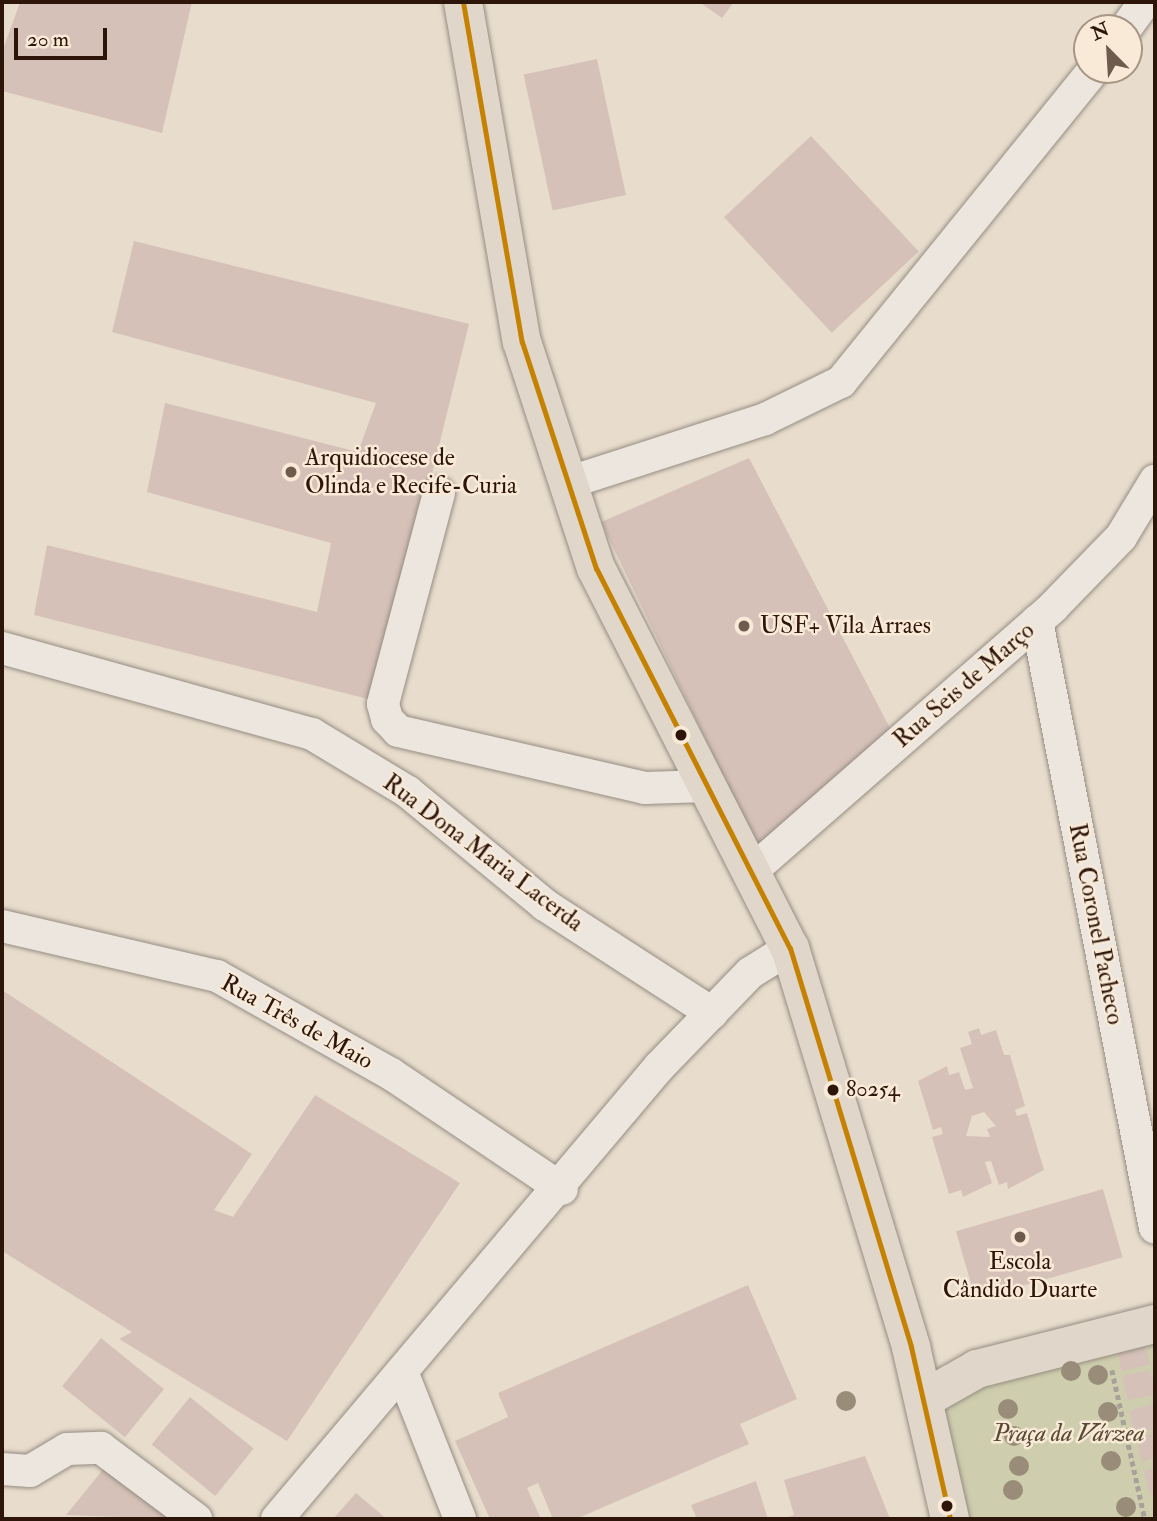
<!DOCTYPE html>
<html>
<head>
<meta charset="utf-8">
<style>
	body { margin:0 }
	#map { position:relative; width:1157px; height:1521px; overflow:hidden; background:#e8ddcd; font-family:"IM FELL Double Pica",serif }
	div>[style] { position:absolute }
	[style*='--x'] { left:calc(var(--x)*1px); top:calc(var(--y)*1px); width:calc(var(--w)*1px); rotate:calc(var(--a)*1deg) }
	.green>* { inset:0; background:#ceceae }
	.building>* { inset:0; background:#d5c1b8; transform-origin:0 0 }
	.path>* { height:4.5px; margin-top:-2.25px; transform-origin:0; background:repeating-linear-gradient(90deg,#a7a199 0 5px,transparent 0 8.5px) }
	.roads { filter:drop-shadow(0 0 2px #968d82) drop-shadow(0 0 2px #968d82) }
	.minor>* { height:32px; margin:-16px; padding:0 16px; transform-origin:16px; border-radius:16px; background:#ece6df }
	.major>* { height:38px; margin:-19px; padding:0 19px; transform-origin:19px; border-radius:19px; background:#e0d6c9 }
	.bus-1>* { height:5px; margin:-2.5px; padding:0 2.5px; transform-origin:2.5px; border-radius:2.5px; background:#c58202 }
	.trees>* { width:20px; height:20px; margin:-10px; border-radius:50%; background:#998c78 }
	.dots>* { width:19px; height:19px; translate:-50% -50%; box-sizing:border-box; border:4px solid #f8ead7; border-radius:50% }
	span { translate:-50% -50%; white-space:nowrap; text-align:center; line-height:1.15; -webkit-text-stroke:5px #f8ead7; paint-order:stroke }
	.bus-label { font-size:22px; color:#2e150a }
	.left { translate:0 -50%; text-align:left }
	.poi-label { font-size:24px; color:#2e150a }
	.street-label { font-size:24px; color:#2e150a }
	.park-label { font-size:24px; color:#584933; font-style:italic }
	.frame { position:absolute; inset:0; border:4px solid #2e150a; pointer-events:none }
	.north { position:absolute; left:1073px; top:14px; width:70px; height:70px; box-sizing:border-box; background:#f8ead7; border:2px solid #a79585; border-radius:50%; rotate:336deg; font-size:19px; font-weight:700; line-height:28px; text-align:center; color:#2e150a }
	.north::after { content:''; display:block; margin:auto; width:24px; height:32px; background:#6f5b4e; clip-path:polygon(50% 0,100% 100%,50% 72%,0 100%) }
	.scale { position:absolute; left:14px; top:28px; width:93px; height:32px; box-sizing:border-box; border:4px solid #2e150a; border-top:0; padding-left:9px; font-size:21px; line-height:24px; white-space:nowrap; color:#2e150a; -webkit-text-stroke:5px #f8ead7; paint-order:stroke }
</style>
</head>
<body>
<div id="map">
	<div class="green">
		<div style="clip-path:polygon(1155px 1324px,1155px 1519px,950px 1519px,924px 1399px)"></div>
	</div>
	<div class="building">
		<div style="clip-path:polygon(20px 2px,192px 2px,162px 133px,2px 91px,2px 52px)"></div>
		<div style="clip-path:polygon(699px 2px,734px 2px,722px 18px)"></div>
		<div style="left:597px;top:59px;width:139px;height:75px;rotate:78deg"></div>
		<div style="left:811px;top:136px;width:158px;height:119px;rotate:47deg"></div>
		<div style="clip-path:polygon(134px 241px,469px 324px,376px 701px,34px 615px,47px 545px,317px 612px,331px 543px,147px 492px,165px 403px,358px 452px,376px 403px,112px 332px)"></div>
		<div style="clip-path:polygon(749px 458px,891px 730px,757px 846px,601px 522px)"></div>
		<div style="clip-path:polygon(2px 990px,252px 1154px,214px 1210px,233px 1217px,315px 1095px,460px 1183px,287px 1441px,119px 1339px,132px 1332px,2px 1251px)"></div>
		<div style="clip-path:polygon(evenodd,979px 1028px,981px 1035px,996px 1030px,1004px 1055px,1010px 1055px,1025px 1106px,1015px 1110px,1017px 1116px,1027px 1113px,1044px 1170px,1008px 1189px,1007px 1182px,999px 1185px,991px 1161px,985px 1162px,992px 1183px,963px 1197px,961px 1190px,949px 1194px,932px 1137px,943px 1134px,941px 1127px,933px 1130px,918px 1081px,947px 1066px,949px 1075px,959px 1072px,965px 1090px,973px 1088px,960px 1048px,972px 1044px,968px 1032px,979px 1028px,984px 1112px,996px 1126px,987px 1129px,990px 1137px,966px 1136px,972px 1116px,984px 1112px)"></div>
		<div style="left:1103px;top:1189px;width:71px;height:153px;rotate:74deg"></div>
		<div style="clip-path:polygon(748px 1285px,797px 1399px,740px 1424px,749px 1444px,576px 1519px,553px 1519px,538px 1483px,527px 1488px,541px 1519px,490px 1519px,455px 1441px,508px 1417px,498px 1393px)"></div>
		<div style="left:101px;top:1338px;width:81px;height:62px;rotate:39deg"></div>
		<div style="left:1144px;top:1340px;width:25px;height:29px;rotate:76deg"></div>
		<div style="left:1150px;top:1370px;width:25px;height:28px;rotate:78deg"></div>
		<div style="left:190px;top:1397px;width:82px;height:61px;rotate:39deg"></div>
		<div style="clip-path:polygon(1155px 1403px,1155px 1429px,1135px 1434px,1129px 1411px)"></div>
		<div style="clip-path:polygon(1155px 1433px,1155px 1458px,1142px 1462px,1136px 1438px)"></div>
		<div style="clip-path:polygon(865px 1456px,890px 1519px,781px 1519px,794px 1515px,784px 1480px)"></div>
		<div style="clip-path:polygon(105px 1467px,170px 1519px,66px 1515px)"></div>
		<div style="clip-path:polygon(1155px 1468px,1155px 1493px,1150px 1495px,1144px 1471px)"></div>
		<div style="clip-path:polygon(756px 1481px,768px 1519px,697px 1519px,691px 1505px)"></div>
		<div style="clip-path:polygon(356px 1493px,387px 1519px,333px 1519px)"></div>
	</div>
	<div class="path">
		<div style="--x:1112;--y:1370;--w:153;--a:77.5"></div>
	</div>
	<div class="roads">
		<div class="minor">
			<div style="--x:1126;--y:28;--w:32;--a:-54"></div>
			<div style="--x:567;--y:483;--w:208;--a:-17.9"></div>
			<div style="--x:765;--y:419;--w:85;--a:-26"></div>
			<div style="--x:841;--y:382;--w:402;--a:-51"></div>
			<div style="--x:439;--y:493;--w:218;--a:104.9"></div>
			<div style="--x:383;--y:704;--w:16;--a:75"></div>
			<div style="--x:387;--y:719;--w:16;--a:47"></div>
			<div style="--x:398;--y:731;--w:253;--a:13"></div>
			<div style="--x:645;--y:788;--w:62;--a:-1.8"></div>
			<div style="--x:1037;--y:621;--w:618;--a:79"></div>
			<div style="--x:2;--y:648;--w:322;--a:15.5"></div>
			<div style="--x:312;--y:734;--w:112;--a:31.1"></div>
			<div style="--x:408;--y:792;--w:178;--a:39.5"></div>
			<div style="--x:545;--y:905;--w:199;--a:32.9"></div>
			<div style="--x:753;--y:870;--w:399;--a:-41.2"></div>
			<div style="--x:1053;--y:607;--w:98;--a:-45.8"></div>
			<div style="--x:1121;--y:537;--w:66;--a:-58.7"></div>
			<div style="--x:2;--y:926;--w:221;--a:13.1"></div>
			<div style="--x:217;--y:976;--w:200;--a:29.4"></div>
			<div style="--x:391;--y:1074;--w:206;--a:33.9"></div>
			<div style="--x:403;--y:1374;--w:156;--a:68.5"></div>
			<div style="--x:2;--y:1469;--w:28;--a:4"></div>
			<div style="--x:30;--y:1471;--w:43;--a:-30.7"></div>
			<div style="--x:67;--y:1449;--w:34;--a:-2"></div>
			<div style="--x:101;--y:1448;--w:119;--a:36.8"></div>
			<div style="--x:277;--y:1519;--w:592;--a:-49.8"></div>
			<div style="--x:659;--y:1067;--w:131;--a:-45.9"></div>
			<div style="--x:750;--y:973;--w:47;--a:-32"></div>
		</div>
		<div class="major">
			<div style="--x:463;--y:2;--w:345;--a:80.2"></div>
			<div style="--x:522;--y:342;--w:238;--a:71.9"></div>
			<div style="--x:596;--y:568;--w:427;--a:63"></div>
			<div style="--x:790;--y:948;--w:417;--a:73.1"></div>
			<div style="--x:911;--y:1347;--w:176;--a:77.2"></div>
			<div style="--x:924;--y:1399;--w:61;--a:-29.5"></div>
			<div style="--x:977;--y:1369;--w:184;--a:-14.2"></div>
		</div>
	</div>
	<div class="bus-1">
		<div style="--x:463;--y:2;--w:345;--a:80.2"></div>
		<div style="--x:522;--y:342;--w:238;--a:71.9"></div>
		<div style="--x:596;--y:568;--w:427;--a:63"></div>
		<div style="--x:790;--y:948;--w:417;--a:73.1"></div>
		<div style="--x:911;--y:1347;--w:176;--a:77.2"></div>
	</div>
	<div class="trees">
		<div style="left:1071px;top:1371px"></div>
		<div style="left:1098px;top:1375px"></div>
		<div style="left:846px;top:1401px"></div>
		<div style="left:1008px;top:1409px"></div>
		<div style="left:1108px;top:1412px"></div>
		<div style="left:1014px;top:1436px"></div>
		<div style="left:1111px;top:1461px"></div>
		<div style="left:1019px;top:1466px"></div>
		<div style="left:1013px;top:1490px"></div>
		<div style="left:1126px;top:1507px"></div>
	</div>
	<div class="dots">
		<div style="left:291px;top:472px;background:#6f5b4e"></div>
		<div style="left:744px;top:626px;background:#6f5b4e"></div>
		<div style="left:681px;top:735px;background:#2e150a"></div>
		<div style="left:833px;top:1090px;background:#2e150a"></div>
		<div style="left:1020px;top:1237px;background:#6f5b4e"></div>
		<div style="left:947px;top:1506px;background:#2e150a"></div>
	</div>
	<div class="bus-label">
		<span class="left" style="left:846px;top:1090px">80254</span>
	</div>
	<div class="poi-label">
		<span class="left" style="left:305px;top:472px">Arquidiocese de<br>Olinda e Recife-Curia</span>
		<span class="left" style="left:760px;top:626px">USF+ Vila Arraes</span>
		<span style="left:1020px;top:1276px">Escola<br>Cândido Duarte</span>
	</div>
	<div class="street-label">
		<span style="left:964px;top:685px;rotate:-41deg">Rua Seis de Março</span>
		<span style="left:483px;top:853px;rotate:37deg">Rua Dona Maria Lacerda</span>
		<span style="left:1096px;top:924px;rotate:79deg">Rua Coronel Pacheco</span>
		<span style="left:297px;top:1022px;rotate:29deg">Rua Três de Maio</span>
	</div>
	<div class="park-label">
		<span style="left:1069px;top:1434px">Praça da Várzea</span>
	</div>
	<div class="frame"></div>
	<div class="north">N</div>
	<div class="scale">20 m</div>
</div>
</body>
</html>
